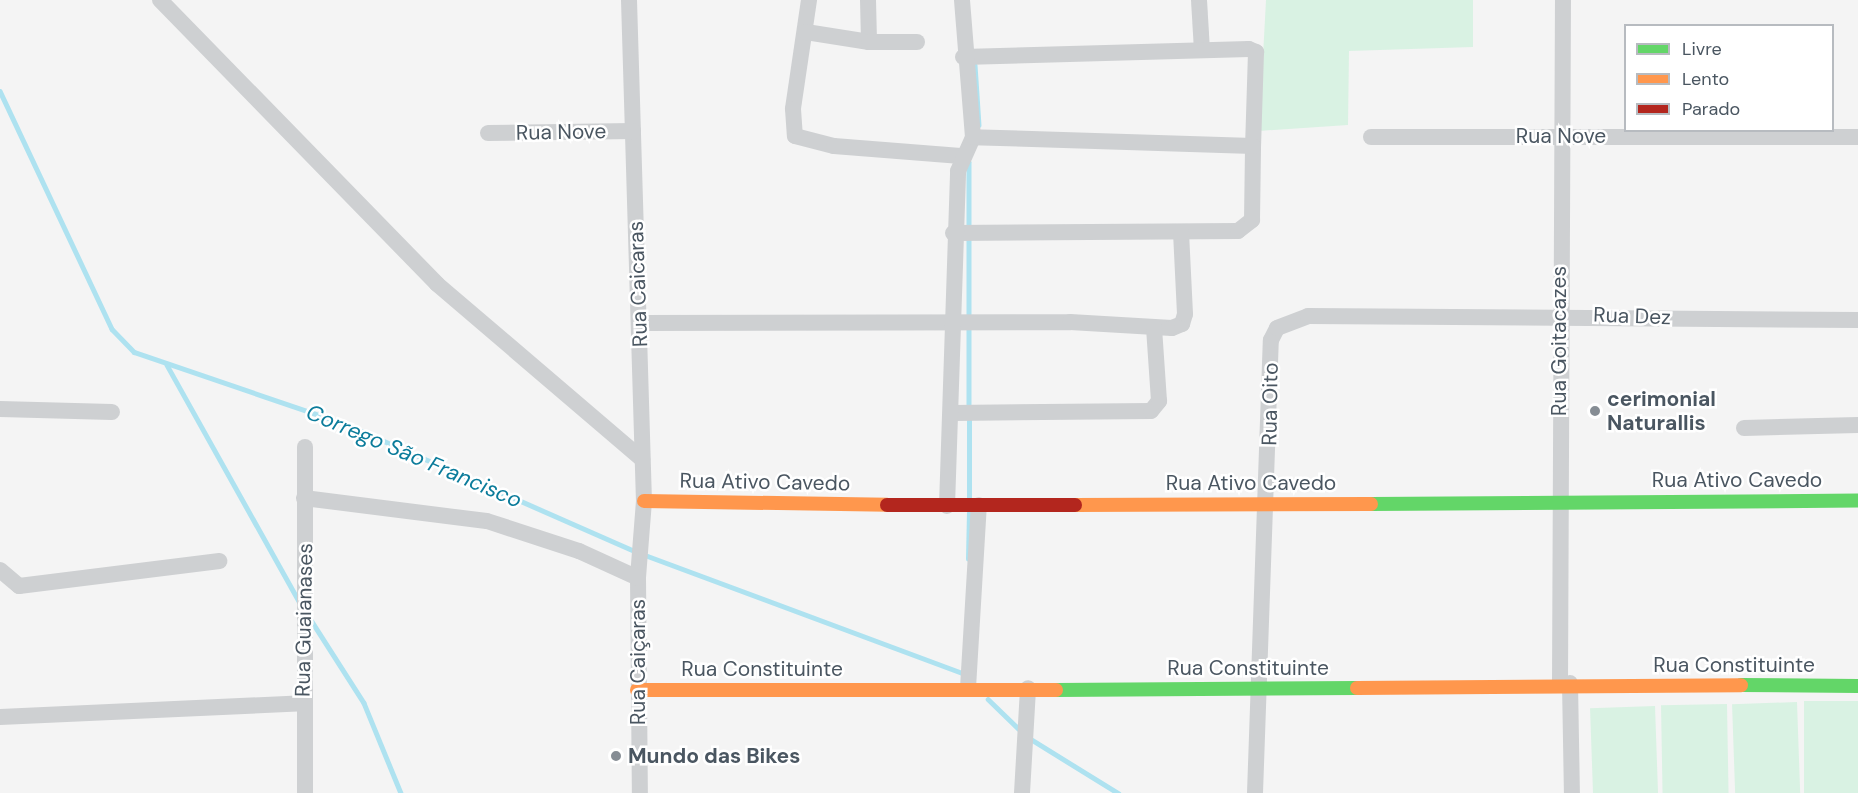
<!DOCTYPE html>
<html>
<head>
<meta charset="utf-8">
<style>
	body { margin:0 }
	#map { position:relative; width:1858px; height:793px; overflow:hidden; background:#f4f4f4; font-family:"DM Sans",sans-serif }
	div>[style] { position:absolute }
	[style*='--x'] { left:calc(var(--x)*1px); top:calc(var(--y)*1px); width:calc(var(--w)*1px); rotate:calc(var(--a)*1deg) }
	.green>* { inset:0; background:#d9f2e3; transform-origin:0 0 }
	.stream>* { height:4.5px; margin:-2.25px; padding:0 2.25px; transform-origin:2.25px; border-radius:2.25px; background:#aee2f0 }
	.street>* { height:16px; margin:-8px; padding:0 8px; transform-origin:8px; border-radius:8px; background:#ced0d2 }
	.fast>* { height:14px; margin:-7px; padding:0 7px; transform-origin:7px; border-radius:7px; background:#63d668 }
	.slow>* { height:14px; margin:-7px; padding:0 7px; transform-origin:7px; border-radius:7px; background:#ff974d }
	.jam>* { height:14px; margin:-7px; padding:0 7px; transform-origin:7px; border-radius:7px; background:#b3261e }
	.dots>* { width:16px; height:16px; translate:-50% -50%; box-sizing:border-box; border:3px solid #fff; border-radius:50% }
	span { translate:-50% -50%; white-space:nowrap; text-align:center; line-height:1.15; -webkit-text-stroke:5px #fff; paint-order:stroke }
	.street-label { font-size:21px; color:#4a5661 }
	.poi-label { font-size:21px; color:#4a5661; font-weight:700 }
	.left { translate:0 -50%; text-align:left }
	.water-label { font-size:22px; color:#0c7c9b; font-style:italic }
	.legend { position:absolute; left:1624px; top:24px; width:210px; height:108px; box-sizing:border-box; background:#fff; border:2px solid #b7bbc0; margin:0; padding:8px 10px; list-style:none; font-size:18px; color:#4a5661 }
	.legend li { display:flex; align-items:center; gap:12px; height:30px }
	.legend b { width:30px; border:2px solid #b7bbc0 }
</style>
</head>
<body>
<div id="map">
	<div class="green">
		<div style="clip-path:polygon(1266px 0,1473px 0,1473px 47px,1349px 51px,1348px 125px,1259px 131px)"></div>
		<div style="left:1858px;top:701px;width:92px;height:54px;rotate:90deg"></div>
		<div style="left:1797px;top:702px;width:91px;height:65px;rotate:88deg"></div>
		<div style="left:1727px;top:704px;width:89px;height:66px;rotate:89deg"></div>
		<div style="left:1655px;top:706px;width:87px;height:65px;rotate:88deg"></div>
	</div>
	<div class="stream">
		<div style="--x:975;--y:65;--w:60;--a:86.2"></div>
		<div style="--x:0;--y:91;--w:263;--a:64.8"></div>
		<div style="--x:112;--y:329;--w:32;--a:46"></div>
		<div style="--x:134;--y:352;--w:221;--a:18.8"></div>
		<div style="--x:343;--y:423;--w:321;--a:23.7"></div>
		<div style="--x:969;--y:162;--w:67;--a:90"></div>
		<div style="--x:969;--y:237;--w:82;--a:90"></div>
		<div style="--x:969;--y:327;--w:82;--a:90"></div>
		<div style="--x:167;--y:365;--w:270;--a:60.8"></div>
		<div style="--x:969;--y:499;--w:82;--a:-90"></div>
		<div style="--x:645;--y:555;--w:341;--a:20.4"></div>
		<div style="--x:968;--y:559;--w:46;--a:-88.8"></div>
		<div style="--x:311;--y:620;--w:98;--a:57.4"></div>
		<div style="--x:364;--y:703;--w:97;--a:67.7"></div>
		<div style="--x:988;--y:699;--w:46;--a:44.1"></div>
		<div style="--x:1029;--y:738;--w:105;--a:31.7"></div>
	</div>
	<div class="street">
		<div style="--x:160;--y:0;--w:397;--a:45.7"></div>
		<div style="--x:437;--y:284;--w:270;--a:40.5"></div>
		<div style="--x:629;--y:0;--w:501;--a:88.29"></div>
		<div style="--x:644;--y:501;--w:77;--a:94.5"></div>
		<div style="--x:638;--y:578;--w:215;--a:89.5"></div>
		<div style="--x:809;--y:0;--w:110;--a:98.4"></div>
		<div style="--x:793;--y:109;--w:27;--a:86"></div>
		<div style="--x:795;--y:136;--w:40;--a:14.4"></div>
		<div style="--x:834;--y:146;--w:127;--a:4.5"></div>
		<div style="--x:868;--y:0;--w:42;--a:88.6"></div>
		<div style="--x:1199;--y:0;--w:50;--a:86.6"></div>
		<div style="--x:806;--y:32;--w:64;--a:9"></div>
		<div style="--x:869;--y:42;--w:48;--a:0"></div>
		<div style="--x:963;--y:57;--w:286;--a:-1.6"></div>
		<div style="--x:1249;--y:49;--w:8;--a:23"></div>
		<div style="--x:1256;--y:52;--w:94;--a:91.8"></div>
		<div style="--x:488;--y:133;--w:145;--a:-0.8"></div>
		<div style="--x:1371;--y:137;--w:487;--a:0"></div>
		<div style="--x:953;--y:233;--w:285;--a:-0.4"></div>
		<div style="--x:1238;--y:231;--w:18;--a:-38"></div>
		<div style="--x:1252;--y:220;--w:74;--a:-89.2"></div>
		<div style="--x:1253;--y:146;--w:280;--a:-178.2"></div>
		<div style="--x:641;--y:323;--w:429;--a:-0.1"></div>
		<div style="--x:1070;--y:322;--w:102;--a:3.4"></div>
		<div style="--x:1172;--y:328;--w:11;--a:-22"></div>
		<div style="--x:1182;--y:324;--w:10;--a:-73"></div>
		<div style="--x:1185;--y:314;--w:82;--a:-92.8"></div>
		<div style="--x:0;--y:409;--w:112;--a:1.5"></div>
		<div style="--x:953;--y:413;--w:198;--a:-0.6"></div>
		<div style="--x:1151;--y:411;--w:13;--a:-51"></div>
		<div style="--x:1159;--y:401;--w:74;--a:-93.9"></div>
		<div style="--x:1744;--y:428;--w:114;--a:-1.5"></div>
		<div style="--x:304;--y:498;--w:184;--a:7.2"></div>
		<div style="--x:487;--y:521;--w:97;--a:18.1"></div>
		<div style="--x:579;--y:551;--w:65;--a:24.6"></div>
		<div style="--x:947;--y:506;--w:335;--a:-88.1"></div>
		<div style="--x:958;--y:171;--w:37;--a:-66"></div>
		<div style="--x:973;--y:137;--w:137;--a:-94.6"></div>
		<div style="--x:0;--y:570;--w:25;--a:40"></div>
		<div style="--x:19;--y:586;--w:202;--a:-7.1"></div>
		<div style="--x:1560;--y:683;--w:683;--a:-89.75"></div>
		<div style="--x:1570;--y:683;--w:110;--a:89"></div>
		<div style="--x:968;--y:688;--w:183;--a:-86.6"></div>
		<div style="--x:0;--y:717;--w:303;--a:-2.6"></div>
		<div style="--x:305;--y:793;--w:346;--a:-90"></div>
		<div style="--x:1022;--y:793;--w:105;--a:-86.7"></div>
		<div style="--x:1255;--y:793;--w:453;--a:-88"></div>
		<div style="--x:1271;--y:340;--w:13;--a:-63"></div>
		<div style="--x:1277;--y:328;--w:33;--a:-21"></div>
		<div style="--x:1308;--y:316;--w:550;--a:0.42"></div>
	</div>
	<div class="fast">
		<div style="--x:1371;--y:504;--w:487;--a:-0.4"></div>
		<div style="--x:1741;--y:685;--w:117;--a:0.5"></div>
		<div style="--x:1056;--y:690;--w:301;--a:-0.4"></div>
	</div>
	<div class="slow">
		<div style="--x:644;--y:501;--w:243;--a:0.9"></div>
		<div style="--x:1075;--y:505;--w:296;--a:-0.2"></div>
		<div style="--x:1357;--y:688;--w:384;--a:-0.4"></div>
		<div style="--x:637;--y:690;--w:419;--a:0"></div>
	</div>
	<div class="jam">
		<div style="--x:887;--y:505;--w:188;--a:0"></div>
	</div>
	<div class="dots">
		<div style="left:1595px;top:411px;background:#868d94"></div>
		<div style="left:616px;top:756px;background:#868d94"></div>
	</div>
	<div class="street-label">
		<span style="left:561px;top:132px;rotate:-1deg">Rua Nove</span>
		<span style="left:1561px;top:136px">Rua Nove</span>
		<span style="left:638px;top:284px;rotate:-92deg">Rua Caicaras</span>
		<span style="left:1632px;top:316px;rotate:2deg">Rua Dez</span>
		<span style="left:1559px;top:341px;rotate:-90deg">Rua Goitacazes</span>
		<span style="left:1270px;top:404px;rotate:-89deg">Rua Oito</span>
		<span style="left:1737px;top:480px">Rua Ativo Cavedo</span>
		<span style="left:765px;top:482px;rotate:1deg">Rua Ativo Cavedo</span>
		<span style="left:1251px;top:483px">Rua Ativo Cavedo</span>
		<span style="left:304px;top:620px;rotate:-89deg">Rua Guaianases</span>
		<span style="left:638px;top:662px;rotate:-90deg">Rua Caiçaras</span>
		<span style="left:1734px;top:665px">Rua Constituinte</span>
		<span style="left:1248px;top:668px">Rua Constituinte</span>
		<span style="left:762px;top:669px">Rua Constituinte</span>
	</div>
	<div class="poi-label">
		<span class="left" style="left:1607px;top:411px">cerimonial<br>Naturallis</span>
		<span class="left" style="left:628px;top:756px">Mundo das Bikes</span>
	</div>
	<div class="water-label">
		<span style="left:414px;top:456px;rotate:23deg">Corrego São Francisco</span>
	</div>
	<ul class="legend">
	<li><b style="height:8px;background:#63d668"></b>Livre</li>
	<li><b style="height:8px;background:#ff974d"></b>Lento</li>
	<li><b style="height:8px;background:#b3261e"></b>Parado</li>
	</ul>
</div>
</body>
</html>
